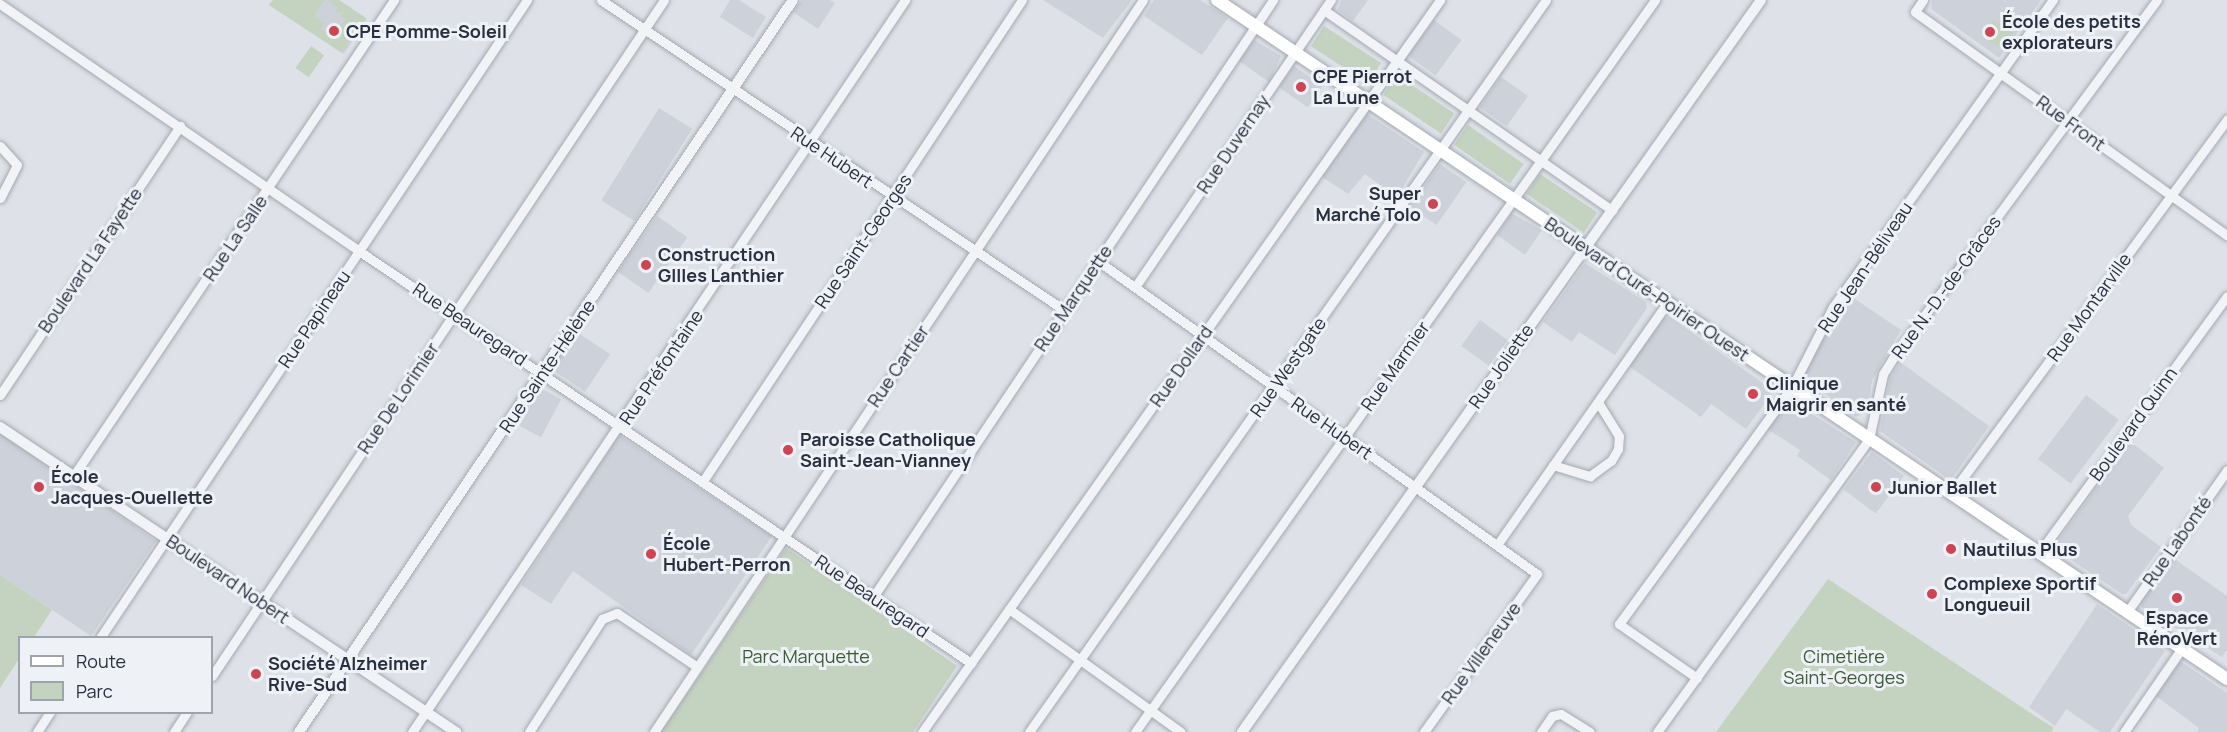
<!DOCTYPE html>
<html>
<head>
<meta charset="utf-8">
<style>
	body { margin:0 }
	#map { position:relative; width:2227px; height:732px; overflow:hidden; background:#dee2e8; font-family:Manrope,sans-serif }
	div>[style] { position:absolute }
	[style*='--x'] { left:calc(var(--x)*1px); top:calc(var(--y)*1px); width:calc(var(--w)*1px); rotate:calc(var(--a)*1deg) }
	.built>* { inset:0; background:#cdd1da; transform-origin:0 0 }
	.green>* { inset:0; background:#c4d2c0; transform-origin:0 0 }
	.roads { filter:drop-shadow(0 0 2px #a4a9b2) drop-shadow(0 0 2px #a4a9b2) }
	.minor>* { height:9px; margin:-4.5px; padding:0 4.5px; transform-origin:4.5px; border-radius:4.5px; background:#f1f3f6 }
	.tertiary>* { height:10px; margin:-5px; padding:0 5px; transform-origin:5px; border-radius:5px; background:#f1f3f6 }
	.secondary>* { height:12px; margin:-6px; padding:0 6px; transform-origin:6px; border-radius:6px; background:#fff }
	.dots>* { width:16px; height:16px; translate:-50% -50%; box-sizing:border-box; border:3px solid #eef1f5; border-radius:50% }
	span { translate:-50% -50%; white-space:nowrap; text-align:center; line-height:1.15; -webkit-text-stroke:6px #eef1f5; paint-order:stroke }
	.poi-label { font-size:18px; color:#282f3f; font-weight:700 }
	.left { translate:0 -50%; text-align:left }
	.right { translate:-100% -50%; text-align:right }
	.street-label { font-size:18px; color:#282f3f }
	.park-label { font-size:18px; color:#3b5a35 }
	.legend { position:absolute; left:18px; top:636px; width:195px; height:78px; box-sizing:border-box; background:#eef1f5; border:2px solid #9fa3ac; margin:0; padding:8px 10px; list-style:none; font-size:18px; color:#282f3f }
	.legend li { display:flex; align-items:center; gap:12px; height:30px }
	.legend b { width:30px; border:2px solid #9fa3ac }
</style>
</head>
<body>
<div id="map">
	<div class="built">
		<div style="clip-path:polygon(273px 0,339px 0,367px 19px,344px 54px,269px 5px)"></div>
		<div style="clip-path:polygon(730px 0,739px 0,766px 17px,753px 38px,720px 17px)"></div>
		<div style="clip-path:polygon(802px 0,830px 0,835px 3px,818px 29px,793px 12px)"></div>
		<div style="clip-path:polygon(1043px 0,1132px 0,1103px 38px)"></div>
		<div style="clip-path:polygon(1154px 0,1200px 0,1228px 18px,1202px 55px,1144px 16px)"></div>
		<div style="clip-path:polygon(1341px 0,1368px 0,1353px 21px,1338px 10px)"></div>
		<div style="clip-path:polygon(1932px 0,2041px 0,1999px 58px,1931px 9px)"></div>
		<div style="left:1434px;top:20px;width:34px;height:44px;rotate:36deg"></div>
		<div style="clip-path:polygon(1254px 40px,1281px 56px,1269px 82px,1239px 61px)"></div>
		<div style="left:1294px;top:66px;width:35px;height:26px;rotate:35deg"></div>
		<div style="left:1501px;top:77px;width:33px;height:37px;rotate:35deg"></div>
		<div style="left:659px;top:108px;width:39px;height:109px;rotate:32deg"></div>
		<div style="clip-path:polygon(1367px 114px,1424px 152px,1397px 197px,1365px 174px,1348px 194px,1322px 177px)"></div>
		<div style="left:1440px;top:164px;width:32px;height:52px;rotate:35deg"></div>
		<div style="clip-path:polygon(1511px 213px,1542px 230px,1525px 255px,1497px 235px)"></div>
		<div style="left:657px;top:216px;width:37px;height:68px;rotate:35deg"></div>
		<div style="clip-path:polygon(1585px 263px,1646px 302px,1647px 308px,1615px 355px,1579px 332px,1572px 342px,1543px 322px)"></div>
		<div style="clip-path:polygon(1849px 295px,1901px 330px,1872px 380px,1867px 412px,1856px 417px,1802px 376px)"></div>
		<div style="clip-path:polygon(1670px 317px,1774px 391px,1746px 429px,1711px 404px,1701px 417px,1629px 366px,1664px 318px)"></div>
		<div style="left:1480px;top:320px;width:34px;height:32px;rotate:36deg"></div>
		<div style="left:577px;top:332px;width:40px;height:45px;rotate:34deg"></div>
		<div style="clip-path:polygon(1900px 362px,1989px 426px,1953px 477px,1946px 477px,1880px 431px,1890px 378px)"></div>
		<div style="left:540px;top:388px;width:24px;height:43px;rotate:28deg"></div>
		<div style="left:2086px;top:395px;width:41px;height:80px;rotate:37deg"></div>
		<div style="clip-path:polygon(1788px 399px,1856px 442px,1831px 480px,1797px 456px,1800px 450px,1767px 429px)"></div>
		<div style="clip-path:polygon(0 433px,156px 541px,91px 636px,0 575px)"></div>
		<div style="clip-path:polygon(619px 435px,772px 536px,691px 655px,573px 571px,551px 604px,521px 585px)"></div>
		<div style="clip-path:polygon(2130px 441px,2164px 468px,2128px 516px,2131px 525px,2161px 547px,2126px 594px,2122px 594px,2055px 549px,2055px 545px)"></div>
		<div style="left:1872px;top:452px;width:40px;height:47px;rotate:37deg"></div>
		<div style="clip-path:polygon(2172px 557px,2227px 596px,2227px 650px,2222px 657px,2141px 607px,2141px 601px)"></div>
		<div style="clip-path:polygon(2097px 604px,2165px 651px,2110px 732px,2100px 732px,2066px 709px,2055px 726px,2029px 707px)"></div>
		<div style="clip-path:polygon(2180px 661px,2227px 693px,2227px 732px,2197px 732px,2199px 728px,2156px 696px)"></div>
	</div>
	<div class="green">
		<div style="clip-path:polygon(273px 0,325px 0,314px 16px,325px 23px,321px 29px,333px 37px,345px 19px,340px 16px,343px 12px,336px 13px,337px 7px,327px 0,339px 0,366px 18px,342px 53px,269px 5px)"></div>
		<div style="left:1993px;top:20px;width:24px;height:19px;rotate:33deg"></div>
		<div style="left:1324px;top:26px;width:68px;height:24px;rotate:33deg"></div>
		<div style="left:311px;top:46px;width:16px;height:27px;rotate:35deg"></div>
		<div style="left:1397px;top:75px;width:69px;height:24px;rotate:34deg"></div>
		<div style="left:1468px;top:125px;width:68px;height:24px;rotate:35deg"></div>
		<div style="left:1540px;top:174px;width:69px;height:24px;rotate:34deg"></div>
		<div style="clip-path:polygon(786px 548px,957px 666px,913px 732px,661px 732px)"></div>
		<div style="clip-path:polygon(0 575px,52px 610px,34px 637px,20px 638px,19px 659px,0 688px)"></div>
		<div style="clip-path:polygon(1828px 579px,2029px 712px,2054px 728px,2051px 732px,1716px 732px)"></div>
	</div>
	<div class="roads">
		<div class="minor">
			<div style="--x:601;--y:0;--w:557;--a:33.8"></div>
			<div style="--x:1923;--y:0;--w:14;--a:124"></div>
			<div style="--x:1915;--y:12;--w:384;--a:35.6"></div>
			<div style="--x:0;--y:4;--w:436;--a:34.5"></div>
			<div style="--x:359;--y:251;--w:738;--a:33.95"></div>
			<div style="--x:1324;--y:10;--w:351;--a:34.8"></div>
			<div style="--x:0;--y:146;--w:25;--a:48"></div>
			<div style="--x:17;--y:165;--w:37;--a:117"></div>
			<div style="--x:1098;--y:261;--w:539;--a:35.49"></div>
			<div style="--x:1537;--y:574;--w:194;--a:125.6"></div>
			<div style="--x:1135;--y:287;--w:348;--a:-55.7"></div>
			<div style="--x:0;--y:395;--w:324;--a:-56.2"></div>
			<div style="--x:1553;--y:465;--w:39;--a:17"></div>
			<div style="--x:1590;--y:476;--w:26;--a:-36"></div>
			<div style="--x:1611;--y:461;--w:14;--a:-60"></div>
			<div style="--x:1618;--y:449;--w:13;--a:-86"></div>
			<div style="--x:1619;--y:436;--w:39;--a:-122"></div>
			<div style="--x:74;--y:475;--w:573;--a:-56.03"></div>
			<div style="--x:703;--y:481;--w:577;--a:-56.45"></div>
			<div style="--x:1951;--y:494;--w:466;--a:-53.6"></div>
			<div style="--x:1497;--y:545;--w:296;--a:-54.9"></div>
			<div style="--x:2039;--y:553;--w:318;--a:-53.8"></div>
			<div style="--x:873;--y:597;--w:719;--a:-56.18"></div>
			<div style="--x:1009;--y:609;--w:211;--a:35.6"></div>
			<div style="--x:2127;--y:612;--w:174;--a:-54.8"></div>
			<div style="--x:100;--y:638;--w:768;--a:-56.21"></div>
			<div style="--x:212;--y:676;--w:813;--a:-56.23"></div>
			<div style="--x:1697;--y:678;--w:95;--a:-145.3"></div>
			<div style="--x:1619;--y:624;--w:293;--a:-53.9"></div>
			<div style="--x:1792;--y:387;--w:90;--a:-62.9"></div>
			<div style="--x:1833;--y:307;--w:378;--a:-54.4"></div>
			<div style="--x:37;--y:732;--w:24;--a:-57"></div>
			<div style="--x:174;--y:732;--w:24;--a:-57"></div>
			<div style="--x:412;--y:732;--w:883;--a:-56.04"></div>
			<div style="--x:529;--y:732;--w:135;--a:-57.1"></div>
			<div style="--x:602;--y:619;--w:16;--a:-22"></div>
			<div style="--x:617;--y:613;--w:95;--a:33.9"></div>
			<div style="--x:654;--y:732;--w:880;--a:-56.26"></div>
			<div style="--x:922;--y:732;--w:897;--a:-54.71"></div>
			<div style="--x:1029;--y:732;--w:896;--a:-54.77"></div>
			<div style="--x:1135;--y:732;--w:898;--a:-54.61"></div>
			<div style="--x:1541;--y:732;--w:19;--a:-55"></div>
			<div style="--x:1552;--y:716;--w:9;--a:-13"></div>
			<div style="--x:1561;--y:714;--w:34;--a:32"></div>
			<div style="--x:1657;--y:732;--w:362;--a:-54.1"></div>
			<div style="--x:1869;--y:439;--w:66;--a:-77.8"></div>
			<div style="--x:1883;--y:374;--w:19;--a:-58"></div>
			<div style="--x:1893;--y:358;--w:445;--a:-53.6"></div>
			<div style="--x:2124;--y:732;--w:102;--a:-55.4"></div>
		</div>
		<div class="tertiary">
			<div style="--x:0;--y:427;--w:549;--a:33.78"></div>
			<div style="--x:299;--y:732;--w:883;--a:-55.99"></div>
			<div style="--x:1242;--y:732;--w:897;--a:-54.66"></div>
		</div>
		<div class="secondary">
			<div style="--x:1217;--y:0;--w:1217;--a:33.91"></div>
		</div>
	</div>
	<div class="dots">
		<div style="left:334px;top:31px;background:#cd4453"></div>
		<div style="left:1990px;top:32px;background:#cd4453"></div>
		<div style="left:1301px;top:87px;background:#cd4453"></div>
		<div style="left:1433px;top:204px;background:#cd4453"></div>
		<div style="left:646px;top:265px;background:#cd4453"></div>
		<div style="left:1753px;top:394px;background:#cd4453"></div>
		<div style="left:788px;top:450px;background:#cd4453"></div>
		<div style="left:39px;top:487px;background:#cd4453"></div>
		<div style="left:1876px;top:487px;background:#cd4453"></div>
		<div style="left:1951px;top:549px;background:#cd4453"></div>
		<div style="left:651px;top:554px;background:#cd4453"></div>
		<div style="left:1932px;top:594px;background:#cd4453"></div>
		<div style="left:2177px;top:598px;background:#cd4453"></div>
		<div style="left:256px;top:674px;background:#cd4453"></div>
	</div>
	<div class="poi-label">
		<span class="left" style="left:2002px;top:32px">École des petits<br>explorateurs</span>
		<span class="left" style="left:346px;top:31px">CPE Pomme-Soleil</span>
		<span class="left" style="left:1313px;top:87px">CPE Pierrot<br>La Lune</span>
		<span class="right" style="left:1421px;top:204px">Super<br>Marché Tolo</span>
		<span class="left" style="left:658px;top:265px">Construction<br>GIlles Lanthier</span>
		<span class="left" style="left:1766px;top:394px">Clinique<br>Maigrir en santé</span>
		<span class="left" style="left:800px;top:450px">Paroisse Catholique<br>Saint-Jean-Vianney</span>
		<span class="left" style="left:51px;top:487px">École<br>Jacques-Ouellette</span>
		<span class="left" style="left:1888px;top:487px">Junior Ballet</span>
		<span class="left" style="left:663px;top:554px">École<br>Hubert-Perron</span>
		<span class="left" style="left:1963px;top:549px">Nautilus Plus</span>
		<span class="left" style="left:1944px;top:594px">Complexe Sportif<br>Longueuil</span>
		<span style="left:2177px;top:628px">Espace<br>RénoVert</span>
		<span class="left" style="left:268px;top:674px">Société Alzheimer<br>Rive-Sud</span>
	</div>
	<div class="street-label">
		<span style="left:2071px;top:123px;rotate:36deg">Rue Front</span>
		<span style="left:1233px;top:144px;rotate:-56deg">Rue Duvernay</span>
		<span style="left:832px;top:157px;rotate:34deg">Rue Hubert</span>
		<span style="left:235px;top:238px;rotate:-56deg">Rue La Salle</span>
		<span style="left:863px;top:241px;rotate:-56deg">Rue Saint-Georges</span>
		<span style="left:90px;top:260px;rotate:-56deg">Boulevard La Fayette</span>
		<span style="left:1865px;top:267px;rotate:-56deg">Rue Jean-Béliveau</span>
		<span style="left:1946px;top:287px;rotate:-54deg">Rue N.-D.-de-Grâces</span>
		<span style="left:1647px;top:289px;rotate:34deg">Boulevard Curé-Poirier Ouest</span>
		<span style="left:1073px;top:298px;rotate:-56deg">Rue Marquette</span>
		<span style="left:2089px;top:307px;rotate:-54deg">Rue Montarville</span>
		<span style="left:314px;top:319px;rotate:-56deg">Rue Papineau</span>
		<span style="left:470px;top:324px;rotate:34deg">Rue Beauregard</span>
		<span style="left:547px;top:366px;rotate:-56deg">Rue Sainte-Hélène</span>
		<span style="left:898px;top:366px;rotate:-56deg">Rue Cartier</span>
		<span style="left:1181px;top:366px;rotate:-55deg">Rue Dollard</span>
		<span style="left:1395px;top:366px;rotate:-55deg">Rue Marmier</span>
		<span style="left:1501px;top:366px;rotate:-55deg">Rue Joliette</span>
		<span style="left:661px;top:367px;rotate:-56deg">Rue Préfontaine</span>
		<span style="left:1288px;top:367px;rotate:-55deg">Rue Westgate</span>
		<span style="left:398px;top:398px;rotate:-56deg">Rue De Lorimier</span>
		<span style="left:2133px;top:424px;rotate:-54deg">Boulevard Quinn</span>
		<span style="left:1332px;top:428px;rotate:35deg">Rue Hubert</span>
		<span style="left:2177px;top:541px;rotate:-55deg">Rue Labonté</span>
		<span style="left:228px;top:579px;rotate:34deg">Boulevard Nobert</span>
		<span style="left:872px;top:596px;rotate:34deg">Rue Beauregard</span>
		<span style="left:1481px;top:653px;rotate:-54deg">Rue Villeneuve</span>
	</div>
	<div class="park-label">
		<span style="left:806px;top:656px">Parc Marquette</span>
		<span style="left:1844px;top:667px">Cimetière<br>Saint-Georges</span>
	</div>
	<ul class="legend">
	<li><b style="height:8px;background:#fff"></b>Route</li>
	<li><b style="height:16px;background:#c4d2c0"></b>Parc</li>
	</ul>
</div>
</body>
</html>
